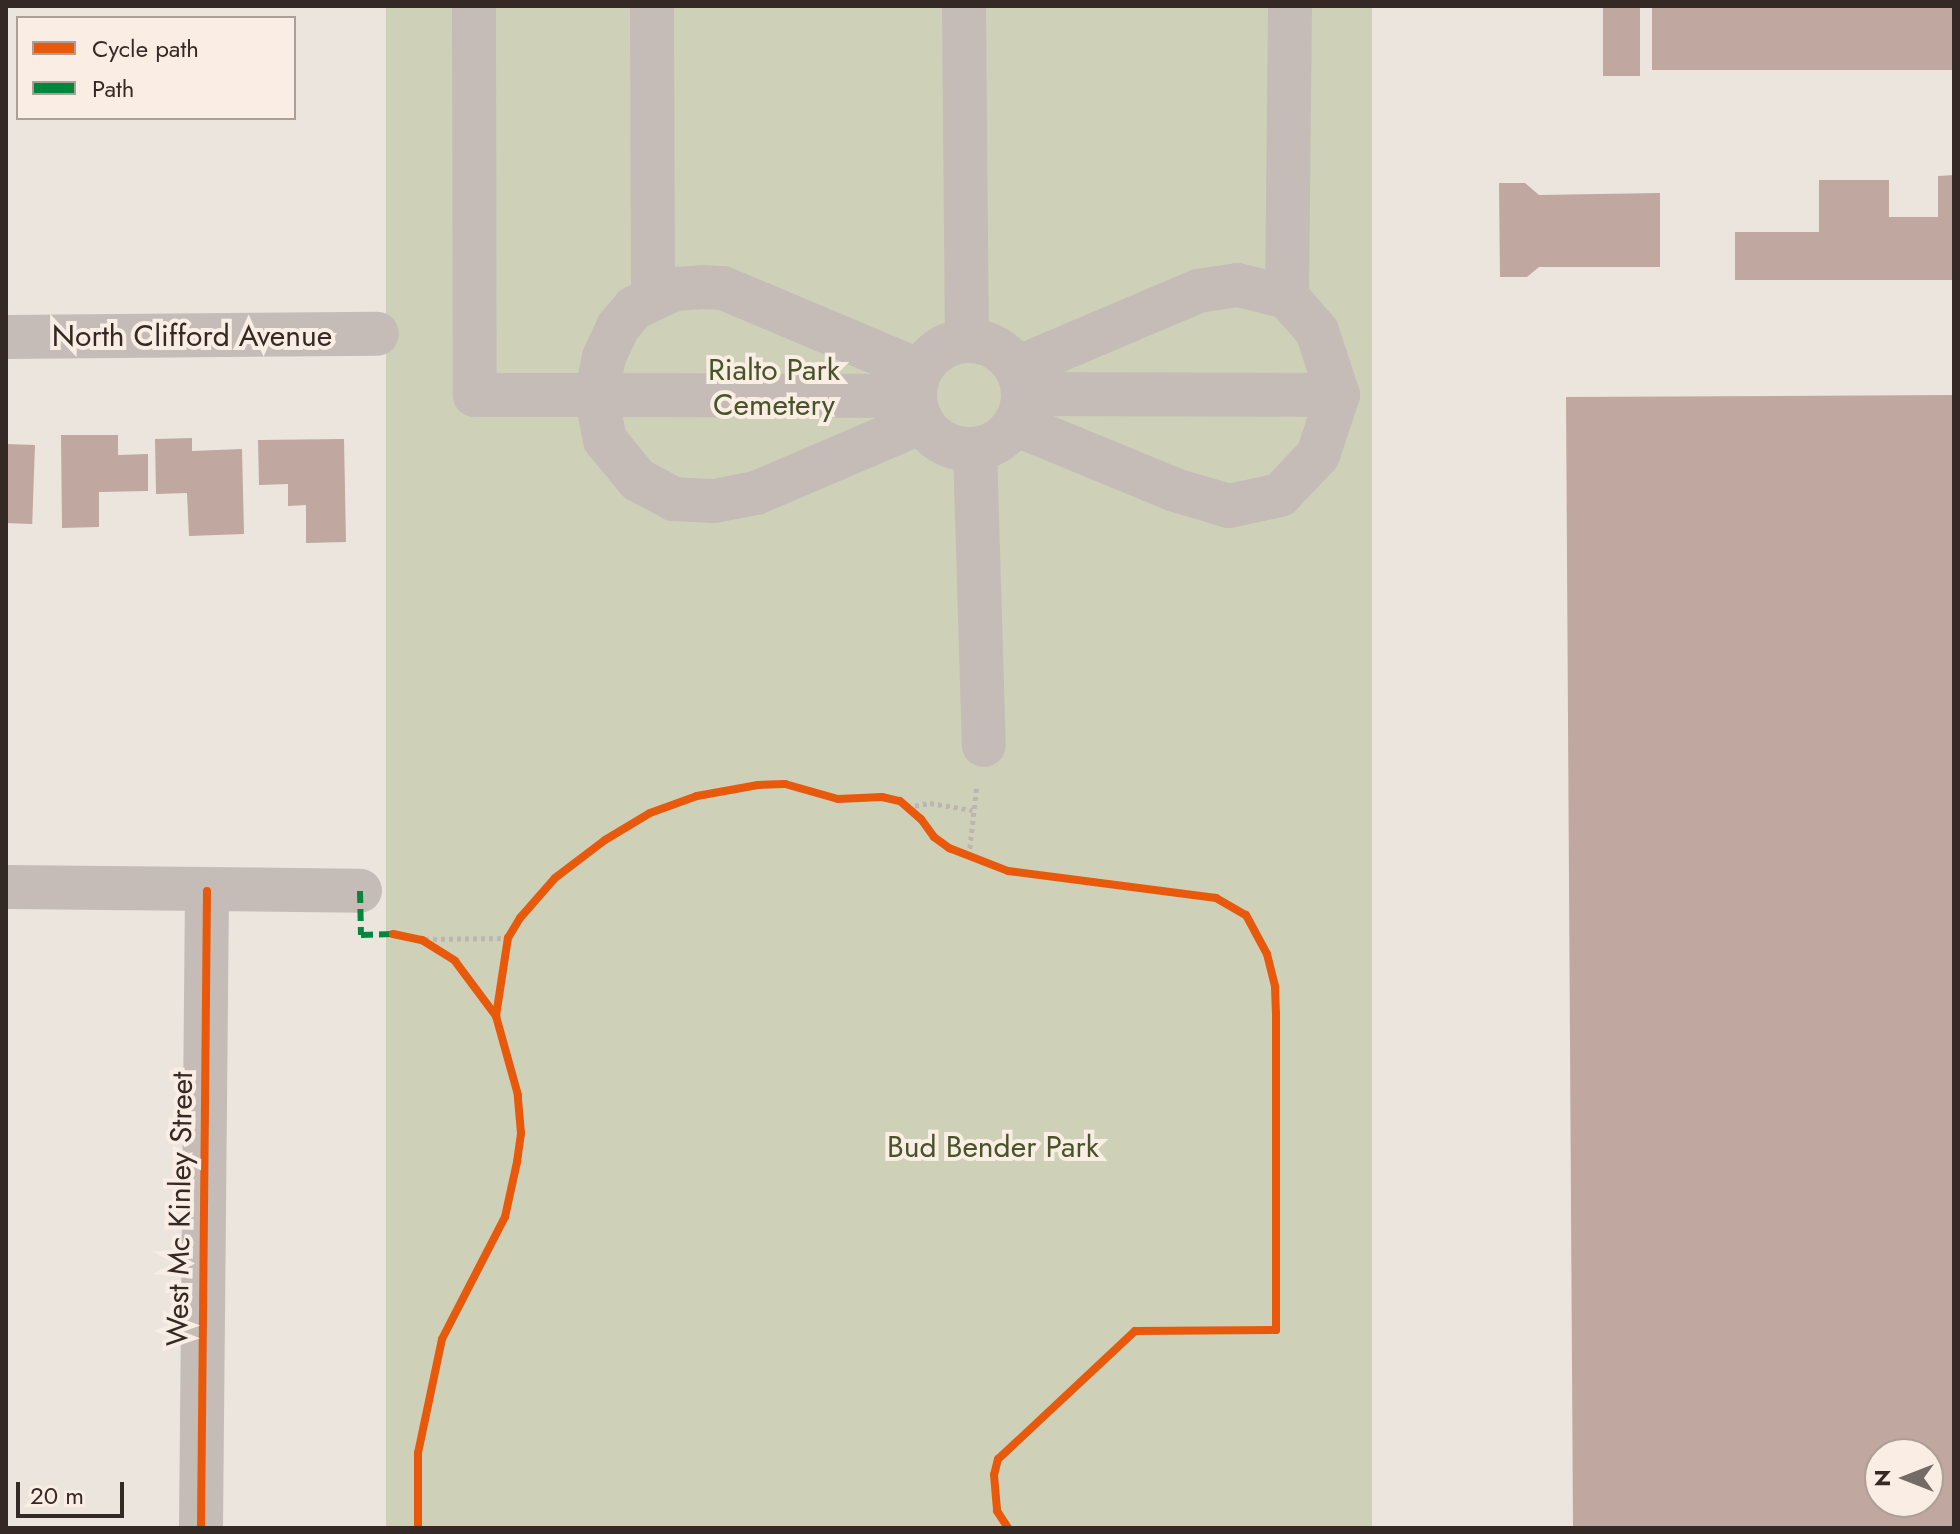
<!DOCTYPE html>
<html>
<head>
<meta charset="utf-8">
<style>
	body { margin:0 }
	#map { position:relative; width:1960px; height:1534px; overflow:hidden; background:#ece5de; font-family:Jost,sans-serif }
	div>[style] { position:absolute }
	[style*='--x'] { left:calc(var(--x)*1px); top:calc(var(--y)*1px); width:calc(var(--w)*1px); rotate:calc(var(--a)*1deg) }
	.green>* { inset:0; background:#ced1b8; transform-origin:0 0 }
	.building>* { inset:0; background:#c0a79f; transform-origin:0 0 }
	.path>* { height:5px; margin-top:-2.5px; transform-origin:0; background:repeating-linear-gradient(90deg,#bdb5b0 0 4px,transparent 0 8px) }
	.minor>* { height:44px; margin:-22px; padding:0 22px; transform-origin:22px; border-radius:22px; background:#c5bcb7 }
	.minor>.ring { margin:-22px; padding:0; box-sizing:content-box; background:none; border:44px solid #c5bcb7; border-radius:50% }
	.quiet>* { height:6px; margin-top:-3px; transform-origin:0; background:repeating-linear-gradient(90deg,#00873e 0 12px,transparent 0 18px) }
	.cycleway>* { height:8px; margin:-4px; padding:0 4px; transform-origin:4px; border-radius:4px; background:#e8590c }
	span { translate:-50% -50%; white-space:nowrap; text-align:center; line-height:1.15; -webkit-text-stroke:8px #faeee4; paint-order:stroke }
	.street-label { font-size:30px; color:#352926 }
	.park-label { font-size:30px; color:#475429 }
	.frame { position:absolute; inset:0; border:8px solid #352926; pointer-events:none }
	.legend { position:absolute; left:16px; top:16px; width:280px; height:104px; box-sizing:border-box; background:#faeee4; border:2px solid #ab9f98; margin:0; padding:10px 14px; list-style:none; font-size:24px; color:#352926 }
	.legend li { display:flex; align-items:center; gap:16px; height:40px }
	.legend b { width:40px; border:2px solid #ab9f98 }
	.north { position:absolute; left:1864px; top:1438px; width:80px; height:80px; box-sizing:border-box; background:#faeee4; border:2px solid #ab9f98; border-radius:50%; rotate:270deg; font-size:22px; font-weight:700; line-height:32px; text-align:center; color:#352926 }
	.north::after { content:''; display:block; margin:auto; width:28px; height:36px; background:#756b66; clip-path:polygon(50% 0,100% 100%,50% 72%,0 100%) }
	.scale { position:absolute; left:16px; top:1482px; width:108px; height:36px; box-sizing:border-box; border:4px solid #352926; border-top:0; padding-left:10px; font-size:24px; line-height:28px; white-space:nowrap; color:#352926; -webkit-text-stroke:6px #faeee4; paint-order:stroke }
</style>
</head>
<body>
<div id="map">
	<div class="green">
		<div style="left:386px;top:6px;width:986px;height:1522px"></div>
	</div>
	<div class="building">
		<div style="left:1603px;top:6px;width:37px;height:70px"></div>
		<div style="left:1652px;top:6px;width:302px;height:64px"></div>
		<div style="clip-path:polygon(1954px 175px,1954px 280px,1735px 280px,1735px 232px,1819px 232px,1819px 180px,1889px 180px,1889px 217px,1938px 217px,1938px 176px)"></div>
		<div style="clip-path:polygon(1499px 183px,1525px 183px,1539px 195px,1660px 193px,1660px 267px,1539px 267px,1527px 277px,1500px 277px)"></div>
		<div style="clip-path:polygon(evenodd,1954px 395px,1954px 1528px,1573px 1528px,1566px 397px,1954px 395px,1880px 1454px,1928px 1454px,1928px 1502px,1880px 1502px,1880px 1454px)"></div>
		<div style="clip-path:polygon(61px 435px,118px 435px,118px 455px,148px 454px,148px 491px,99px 492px,99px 527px,62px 528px)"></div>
		<div style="clip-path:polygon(192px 438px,192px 451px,242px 449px,244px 534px,189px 536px,187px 493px,156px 494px,155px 439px)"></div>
		<div style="clip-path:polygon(344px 439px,346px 542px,306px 543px,306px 505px,288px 506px,288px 484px,259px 485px,258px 440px)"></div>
		<div style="left:6px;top:444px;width:29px;height:79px;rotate:2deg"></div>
	</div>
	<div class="path">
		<div style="--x:907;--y:807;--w:23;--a:-10"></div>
		<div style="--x:930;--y:803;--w:43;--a:9.5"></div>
		<div style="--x:969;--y:856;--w:72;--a:-83.7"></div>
		<div style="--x:393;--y:934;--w:30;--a:12"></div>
		<div style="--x:422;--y:940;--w:39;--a:32"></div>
		<div style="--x:455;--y:961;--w:67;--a:53.5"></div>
		<div style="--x:425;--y:939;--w:83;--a:-0.7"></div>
		<div style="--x:418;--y:1528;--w:75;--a:-90"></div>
		<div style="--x:418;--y:1453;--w:116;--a:-78.1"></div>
		<div style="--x:442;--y:1339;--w:137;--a:-62.7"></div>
		<div style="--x:505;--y:1217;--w:56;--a:-77.7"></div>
		<div style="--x:517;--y:1162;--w:29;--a:-82"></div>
		<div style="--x:521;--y:1133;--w:38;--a:-95"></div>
		<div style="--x:518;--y:1095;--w:82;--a:-105.6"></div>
		<div style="--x:496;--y:1016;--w:79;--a:-81.3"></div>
		<div style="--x:508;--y:938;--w:23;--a:-59"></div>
		<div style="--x:520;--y:918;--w:53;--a:-48.8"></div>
		<div style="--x:555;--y:878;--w:63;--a:-37.2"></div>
		<div style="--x:605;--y:840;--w:52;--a:-31"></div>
		<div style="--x:650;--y:813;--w:50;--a:-19.9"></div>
		<div style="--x:697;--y:796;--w:62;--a:-10.2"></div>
		<div style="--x:758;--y:785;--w:27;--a:-2"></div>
		<div style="--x:785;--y:784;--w:55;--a:15.8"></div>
		<div style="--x:838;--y:799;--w:44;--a:-2.6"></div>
		<div style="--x:882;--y:797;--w:18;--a:13"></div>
		<div style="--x:900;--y:801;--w:28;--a:41"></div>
		<div style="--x:921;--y:819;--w:22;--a:54"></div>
		<div style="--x:934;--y:837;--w:19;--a:36"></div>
		<div style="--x:949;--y:848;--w:63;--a:21.3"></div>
		<div style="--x:1008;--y:871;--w:210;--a:7.4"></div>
		<div style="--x:1216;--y:898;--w:34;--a:30"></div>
		<div style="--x:1246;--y:915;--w:44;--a:61.7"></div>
		<div style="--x:1267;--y:954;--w:34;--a:76"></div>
		<div style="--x:1275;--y:987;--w:26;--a:88"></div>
		<div style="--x:1276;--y:1013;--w:317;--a:90"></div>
		<div style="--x:1276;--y:1330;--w:141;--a:179.6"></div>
		<div style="--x:1135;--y:1331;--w:187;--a:136.9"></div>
		<div style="--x:998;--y:1459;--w:16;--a:104"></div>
		<div style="--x:994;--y:1475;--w:36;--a:85"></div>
		<div style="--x:997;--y:1511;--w:20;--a:57"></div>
	</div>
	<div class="minor">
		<div style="--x:474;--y:6;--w:389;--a:89.9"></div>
		<div style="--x:475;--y:395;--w:121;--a:0"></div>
		<div style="--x:596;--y:395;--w:46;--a:78.7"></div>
		<div style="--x:605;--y:440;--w:52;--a:50.5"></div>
		<div style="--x:638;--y:480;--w:40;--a:28"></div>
		<div style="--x:673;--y:499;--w:41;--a:2.8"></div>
		<div style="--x:714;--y:501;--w:43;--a:-10.8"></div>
		<div style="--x:756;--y:493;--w:181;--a:-23.2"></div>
		<div style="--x:652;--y:6;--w:292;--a:89.8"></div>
		<div style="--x:964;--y:6;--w:334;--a:89.5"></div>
		<div style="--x:6;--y:337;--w:371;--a:-0.5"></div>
		<div class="ring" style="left:915px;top:341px;width:64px;height:64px"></div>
		<div style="--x:1017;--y:368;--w:197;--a:-23"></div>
		<div style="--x:1198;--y:291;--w:40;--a:-8.5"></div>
		<div style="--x:1238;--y:285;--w:50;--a:13.8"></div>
		<div style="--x:1024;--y:394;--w:314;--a:0.2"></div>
		<div style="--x:915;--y:396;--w:319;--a:-179.8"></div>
		<div style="--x:596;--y:395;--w:39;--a:-78"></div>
		<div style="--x:604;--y:357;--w:33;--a:-65"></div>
		<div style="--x:618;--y:327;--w:25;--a:-50"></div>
		<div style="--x:634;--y:308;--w:45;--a:-24.9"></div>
		<div style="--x:675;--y:289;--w:27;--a:-4"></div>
		<div style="--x:702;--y:287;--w:21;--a:3"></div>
		<div style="--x:723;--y:288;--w:214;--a:22.8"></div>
		<div style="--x:1015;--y:424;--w:173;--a:22.4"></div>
		<div style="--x:1175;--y:490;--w:56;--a:16.5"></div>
		<div style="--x:1229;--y:506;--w:52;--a:-12.2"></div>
		<div style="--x:1280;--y:495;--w:55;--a:-46.5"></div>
		<div style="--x:1318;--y:455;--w:63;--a:-71.6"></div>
		<div style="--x:1338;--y:395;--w:67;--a:-108.2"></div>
		<div style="--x:1317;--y:331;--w:45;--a:-131.4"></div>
		<div style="--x:1287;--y:297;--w:291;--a:-89.4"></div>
		<div style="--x:975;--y:449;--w:296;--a:88.3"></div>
		<div style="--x:6;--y:887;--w:354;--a:0.6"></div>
		<div style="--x:201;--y:1528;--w:637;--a:-89.46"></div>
	</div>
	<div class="quiet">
		<div style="--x:360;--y:891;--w:44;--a:88.7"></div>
		<div style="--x:361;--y:935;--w:32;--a:-2"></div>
	</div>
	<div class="cycleway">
		<div style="--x:393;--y:934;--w:30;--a:12"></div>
		<div style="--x:422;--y:940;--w:39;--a:32"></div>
		<div style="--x:455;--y:961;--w:69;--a:53.3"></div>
		<div style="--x:201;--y:1528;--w:637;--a:-89.46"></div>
		<div style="--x:418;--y:1528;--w:75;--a:-90"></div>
		<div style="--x:418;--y:1453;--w:116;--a:-78.1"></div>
		<div style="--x:442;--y:1339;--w:137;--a:-62.7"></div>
		<div style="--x:505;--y:1217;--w:56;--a:-77.7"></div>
		<div style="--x:517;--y:1162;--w:29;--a:-82"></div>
		<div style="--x:521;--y:1133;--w:38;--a:-95"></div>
		<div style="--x:518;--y:1095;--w:82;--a:-105.6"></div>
		<div style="--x:496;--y:1016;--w:79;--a:-81.3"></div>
		<div style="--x:508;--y:938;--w:23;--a:-59"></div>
		<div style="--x:520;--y:918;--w:53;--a:-48.8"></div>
		<div style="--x:555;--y:878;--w:63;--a:-37.2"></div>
		<div style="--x:605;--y:840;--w:52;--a:-31"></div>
		<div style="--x:650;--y:813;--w:50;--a:-19.9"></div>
		<div style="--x:697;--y:796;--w:62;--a:-10.2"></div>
		<div style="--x:758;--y:785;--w:27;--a:-2"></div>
		<div style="--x:785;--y:784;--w:55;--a:15.8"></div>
		<div style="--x:838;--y:799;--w:44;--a:-2.6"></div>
		<div style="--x:882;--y:797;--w:18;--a:13"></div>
		<div style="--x:900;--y:801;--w:28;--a:41"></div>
		<div style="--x:921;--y:819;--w:22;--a:54"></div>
		<div style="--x:934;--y:837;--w:19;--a:36"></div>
		<div style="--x:949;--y:848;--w:63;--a:21.3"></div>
		<div style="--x:1008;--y:871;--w:210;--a:7.4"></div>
		<div style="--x:1216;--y:898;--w:34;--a:30"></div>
		<div style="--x:1246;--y:915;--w:44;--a:61.7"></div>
		<div style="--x:1267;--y:954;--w:34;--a:76"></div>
		<div style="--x:1275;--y:987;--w:26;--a:88"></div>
		<div style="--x:1276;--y:1013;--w:317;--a:90"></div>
		<div style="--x:1276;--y:1330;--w:141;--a:179.6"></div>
		<div style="--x:1135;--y:1331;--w:187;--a:136.9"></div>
		<div style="--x:998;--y:1459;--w:16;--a:104"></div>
		<div style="--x:994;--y:1475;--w:36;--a:85"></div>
		<div style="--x:997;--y:1511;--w:20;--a:57"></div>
	</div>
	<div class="street-label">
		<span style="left:192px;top:336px">North Clifford Avenue</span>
		<span style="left:180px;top:1209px;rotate:-89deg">West Mc Kinley Street</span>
	</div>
	<div class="park-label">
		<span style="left:774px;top:387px">Rialto Park<br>Cemetery</span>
		<span style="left:993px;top:1147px">Bud Bender Park</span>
	</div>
	<div class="frame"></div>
	<ul class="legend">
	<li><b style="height:10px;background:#e8590c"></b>Cycle path</li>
	<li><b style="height:10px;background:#00873e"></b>Path</li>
	</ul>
	<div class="north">N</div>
	<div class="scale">20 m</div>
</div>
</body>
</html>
